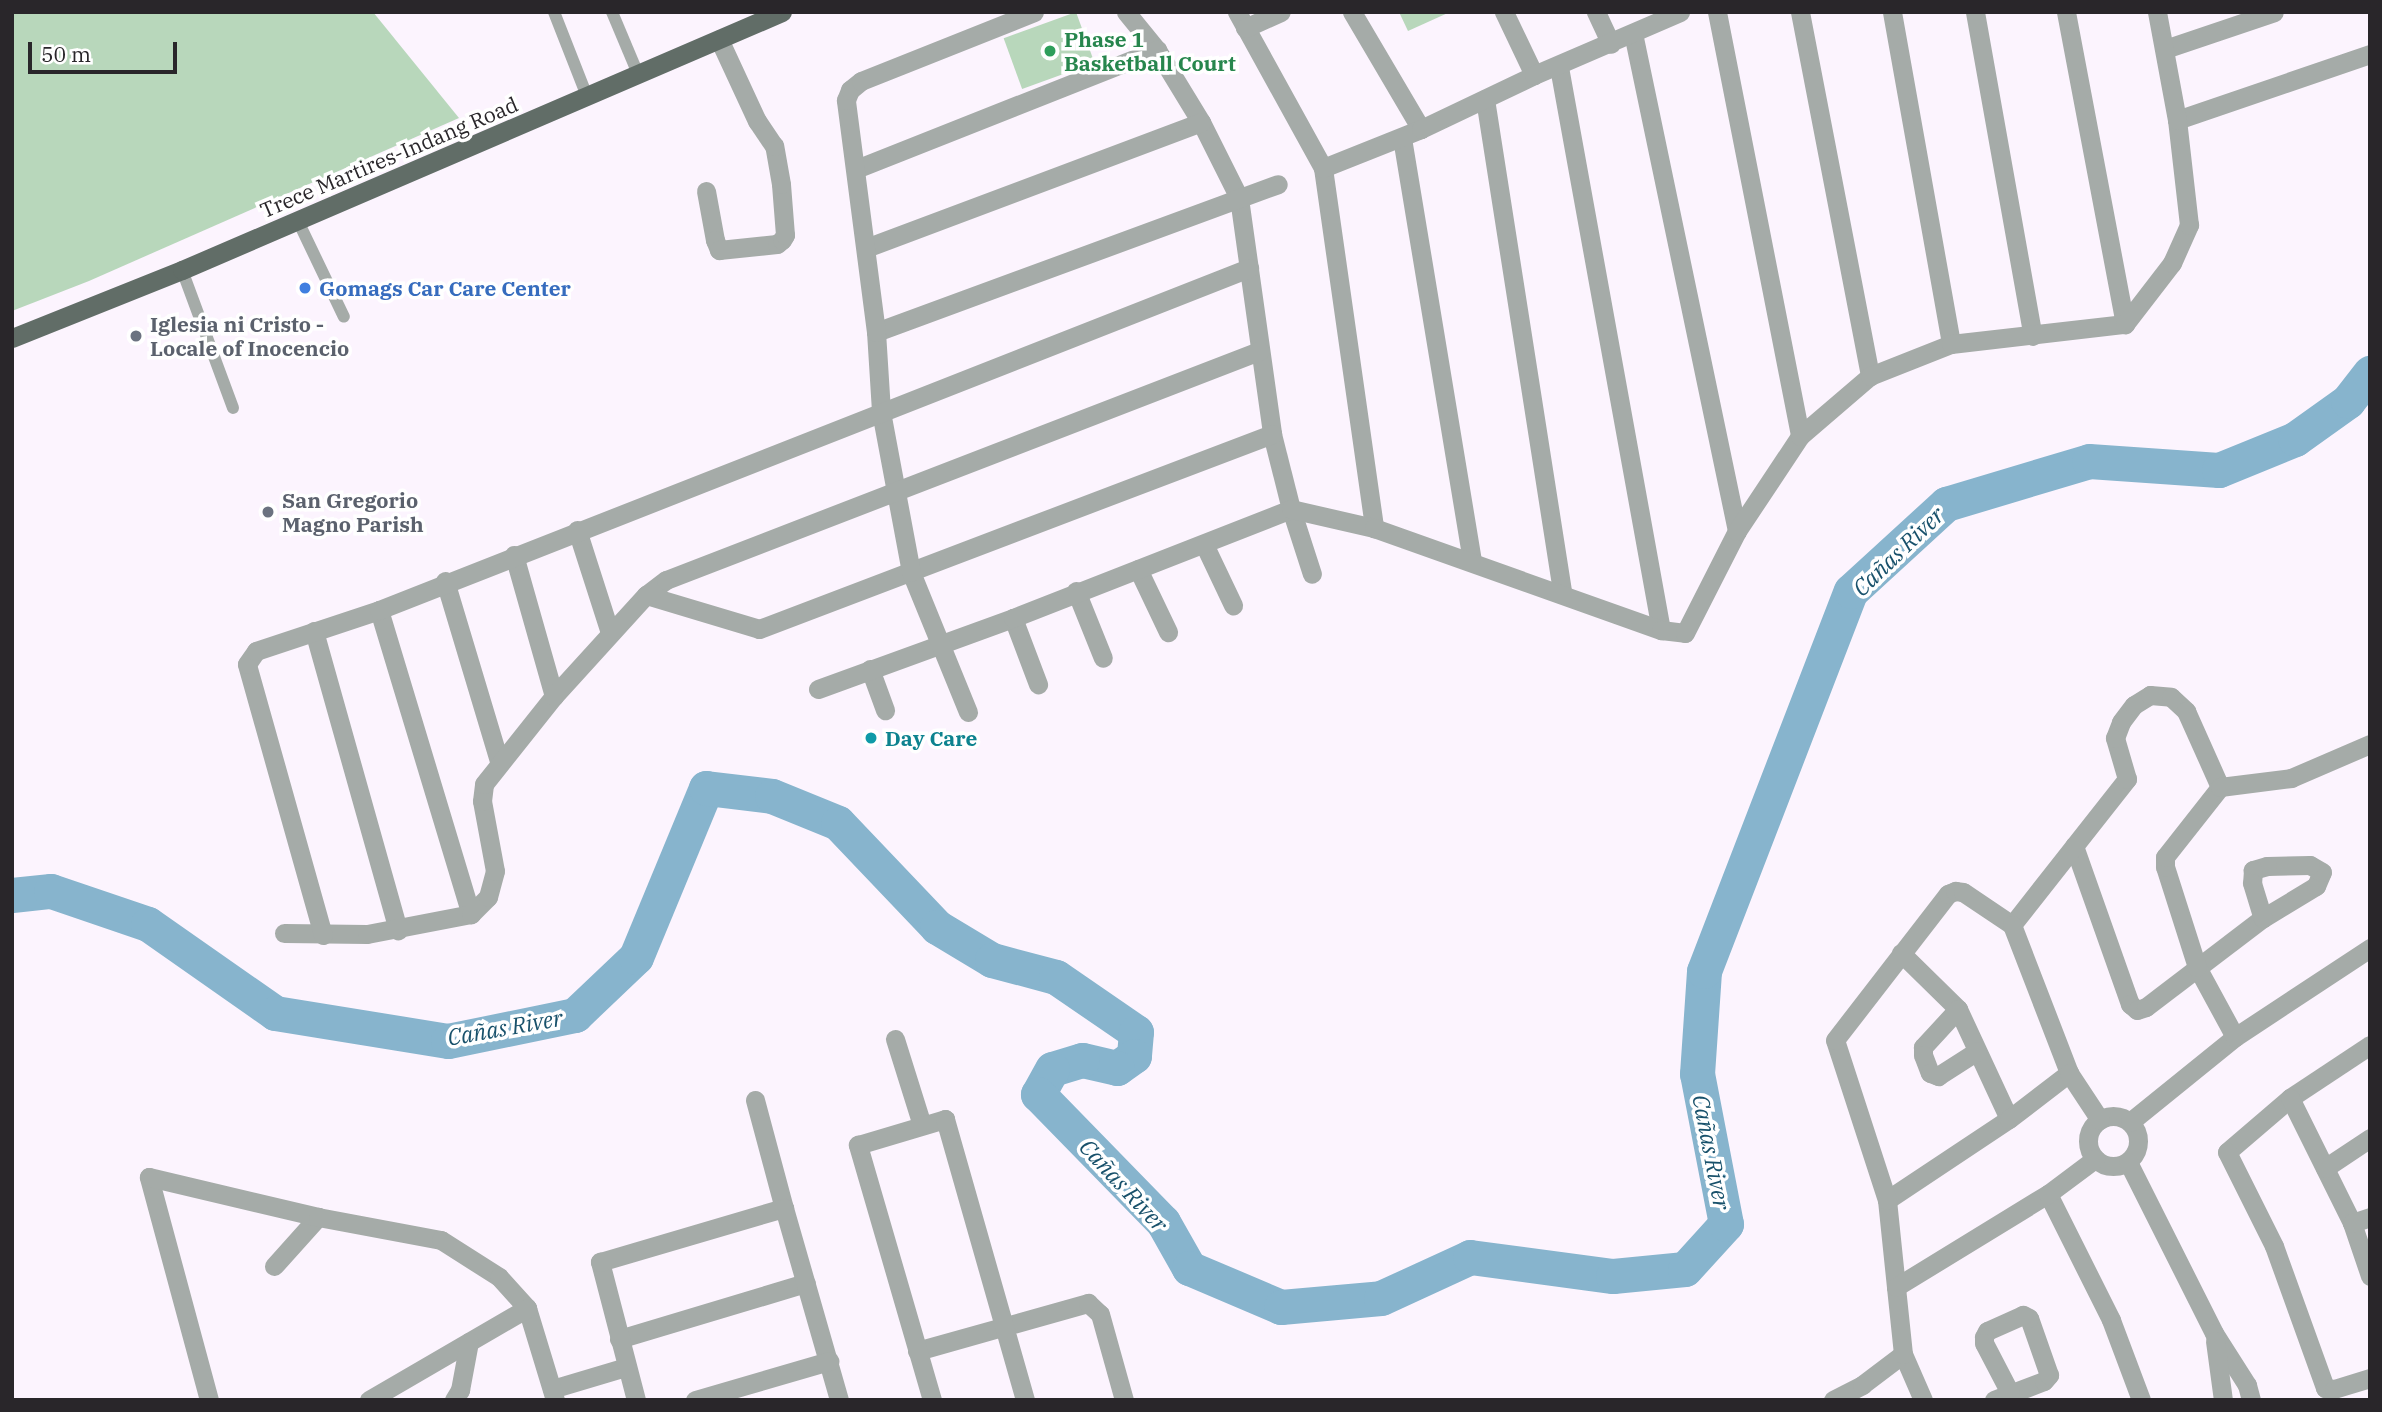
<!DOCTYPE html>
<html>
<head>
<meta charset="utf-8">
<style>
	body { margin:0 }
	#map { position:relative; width:2382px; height:1412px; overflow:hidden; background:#fcf4fe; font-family:"IBM Plex Serif",serif }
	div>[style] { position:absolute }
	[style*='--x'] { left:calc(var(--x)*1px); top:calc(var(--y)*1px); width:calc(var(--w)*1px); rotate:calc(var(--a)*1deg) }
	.green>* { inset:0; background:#b8d7bb; transform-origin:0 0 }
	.river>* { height:35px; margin:-17.5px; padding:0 17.5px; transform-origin:17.5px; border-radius:17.5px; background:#87b4cd }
	.service>* { height:12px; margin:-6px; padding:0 6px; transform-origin:6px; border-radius:6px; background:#a5aba8 }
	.minor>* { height:19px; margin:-9.5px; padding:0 9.5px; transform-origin:9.5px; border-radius:9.5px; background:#a5aba8 }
	.minor>.ring { margin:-9.5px; padding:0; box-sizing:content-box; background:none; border:19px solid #a5aba8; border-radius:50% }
	.primary>* { height:19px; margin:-9.5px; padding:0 9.5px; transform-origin:9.5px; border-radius:9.5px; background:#616d67 }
	.dots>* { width:19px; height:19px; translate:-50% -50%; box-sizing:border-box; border:4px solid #fff; border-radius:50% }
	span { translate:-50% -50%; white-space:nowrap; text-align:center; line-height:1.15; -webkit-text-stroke:7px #fff; paint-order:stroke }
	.leisure-label { font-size:21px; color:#27864d; font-weight:700 }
	.left { translate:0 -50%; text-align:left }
	.street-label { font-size:21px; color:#29262a }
	.shop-label { font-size:21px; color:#366cbe; font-weight:700 }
	.worship-label { font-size:21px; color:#5b616d; font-weight:700 }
	.culture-label { font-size:21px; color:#0d838f; font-weight:700 }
	.water-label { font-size:23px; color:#18516b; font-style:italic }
	.frame { position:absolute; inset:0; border:14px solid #29262a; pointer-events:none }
	.scale { position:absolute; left:28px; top:42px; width:149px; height:32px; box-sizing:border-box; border:4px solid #29262a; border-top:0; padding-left:9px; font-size:21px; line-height:24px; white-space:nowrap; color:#29262a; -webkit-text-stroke:5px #fff; paint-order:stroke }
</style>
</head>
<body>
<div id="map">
	<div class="green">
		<div style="clip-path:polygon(12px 12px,373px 12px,459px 118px,89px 281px,12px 311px)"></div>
		<div style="left:1076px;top:12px;width:54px;height:77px;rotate:70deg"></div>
		<div style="clip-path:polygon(1399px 12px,1450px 12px,1408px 31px)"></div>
	</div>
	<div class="river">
		<div style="--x:12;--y:895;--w:39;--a:-6"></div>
		<div style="--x:51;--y:891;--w:102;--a:18.8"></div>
		<div style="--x:148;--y:924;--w:155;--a:35"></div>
		<div style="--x:275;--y:1013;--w:175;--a:9.2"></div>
		<div style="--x:448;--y:1041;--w:130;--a:-11.6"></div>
		<div style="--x:575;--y:1015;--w:84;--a:-43.6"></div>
		<div style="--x:636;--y:957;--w:183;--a:-67.5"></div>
		<div style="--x:706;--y:788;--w:66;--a:6.9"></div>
		<div style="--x:772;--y:796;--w:71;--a:22.2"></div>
		<div style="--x:838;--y:823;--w:144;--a:46.4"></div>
		<div style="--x:937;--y:927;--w:64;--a:31"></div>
		<div style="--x:992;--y:960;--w:66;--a:14.9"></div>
		<div style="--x:1056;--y:977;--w:97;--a:34.5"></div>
		<div style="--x:1136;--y:1032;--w:24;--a:95"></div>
		<div style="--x:1134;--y:1056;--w:21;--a:145"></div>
		<div style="--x:1117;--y:1068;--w:36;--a:-167"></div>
		<div style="--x:1082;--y:1060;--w:31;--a:163"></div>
		<div style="--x:1052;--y:1069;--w:29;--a:119"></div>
		<div style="--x:1038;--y:1094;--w:179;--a:45.7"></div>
		<div style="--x:1163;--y:1222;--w:53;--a:60.5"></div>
		<div style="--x:1189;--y:1268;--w:100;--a:23"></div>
		<div style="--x:1281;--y:1307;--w:100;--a:-5.1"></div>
		<div style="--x:1381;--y:1298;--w:98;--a:-24.7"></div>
		<div style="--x:1470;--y:1257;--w:144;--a:7.6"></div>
		<div style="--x:1613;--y:1276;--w:72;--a:-5.6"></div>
		<div style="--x:1685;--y:1269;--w:61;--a:-47.7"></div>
		<div style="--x:1726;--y:1224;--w:153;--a:-100.9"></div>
		<div style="--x:1697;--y:1074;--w:103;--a:-86.1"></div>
		<div style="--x:1704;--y:971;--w:407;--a:-68.9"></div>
		<div style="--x:1851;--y:591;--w:129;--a:-42.5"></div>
		<div style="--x:1946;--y:504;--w:149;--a:-16.7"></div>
		<div style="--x:2089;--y:461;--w:130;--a:4"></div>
		<div style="--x:2219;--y:470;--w:82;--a:-22.2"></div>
		<div style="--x:2295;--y:439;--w:65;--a:-35.6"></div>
		<div style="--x:2348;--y:401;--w:36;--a:-52"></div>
	</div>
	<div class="service">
		<div style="--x:554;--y:12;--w:90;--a:68.6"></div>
		<div style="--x:612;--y:12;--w:67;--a:67.2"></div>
		<div style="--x:298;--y:221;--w:106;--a:64.4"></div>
		<div style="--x:182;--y:270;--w:147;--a:69.7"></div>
	</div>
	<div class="minor">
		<div style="--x:1126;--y:12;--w:49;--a:50.8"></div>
		<div style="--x:1157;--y:50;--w:84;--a:58.6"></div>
		<div style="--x:1201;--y:122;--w:85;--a:63.4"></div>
		<div style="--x:1239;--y:198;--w:238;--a:82"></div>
		<div style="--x:1272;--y:434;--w:77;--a:75.8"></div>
		<div style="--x:1291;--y:509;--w:68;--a:72.1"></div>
		<div style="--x:1237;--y:12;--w:178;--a:61.1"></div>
		<div style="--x:1323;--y:168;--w:364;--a:81.9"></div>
		<div style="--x:1352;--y:12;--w:136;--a:59.5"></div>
		<div style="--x:1504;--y:12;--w:70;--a:64.5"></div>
		<div style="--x:1596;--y:12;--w:35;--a:65"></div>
		<div style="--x:1717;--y:12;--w:432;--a:78.9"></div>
		<div style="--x:1800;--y:12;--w:371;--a:79.1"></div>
		<div style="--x:1892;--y:12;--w:337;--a:79.9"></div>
		<div style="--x:1975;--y:12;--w:329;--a:79.9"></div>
		<div style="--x:2066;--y:12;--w:318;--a:79.3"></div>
		<div style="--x:1245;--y:28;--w:39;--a:-24"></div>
		<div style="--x:1633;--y:33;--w:509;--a:78.2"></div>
		<div style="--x:2165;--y:49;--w:115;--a:-18.7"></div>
		<div style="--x:1559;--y:67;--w:572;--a:79.73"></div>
		<div style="--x:1485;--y:99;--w:500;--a:81.1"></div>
		<div style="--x:2177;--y:120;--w:204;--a:-18.9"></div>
		<div style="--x:1402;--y:138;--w:430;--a:80.6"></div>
		<div style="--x:1323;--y:168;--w:105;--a:-21.7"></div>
		<div style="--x:1421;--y:129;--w:125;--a:-25.5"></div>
		<div style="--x:1534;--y:75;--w:159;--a:-23.3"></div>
		<div style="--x:856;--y:169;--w:324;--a:-21.6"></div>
		<div style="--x:706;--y:191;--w:50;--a:79.6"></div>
		<div style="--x:715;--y:240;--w:11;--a:68"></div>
		<div style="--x:719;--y:250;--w:58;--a:-5.9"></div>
		<div style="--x:777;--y:244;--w:6;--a:-39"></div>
		<div style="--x:782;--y:240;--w:6;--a:-59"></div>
		<div style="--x:785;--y:235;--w:51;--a:-94.5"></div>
		<div style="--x:781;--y:184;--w:39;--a:-100"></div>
		<div style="--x:774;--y:146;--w:30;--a:-124"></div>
		<div style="--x:757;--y:121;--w:90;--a:-114.9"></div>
		<div style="--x:866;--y:248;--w:358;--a:-20.6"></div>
		<div style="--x:876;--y:332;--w:428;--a:-20.2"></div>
		<div style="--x:577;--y:530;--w:108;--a:72.2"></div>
		<div style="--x:1204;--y:544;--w:68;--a:64.6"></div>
		<div style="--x:514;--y:555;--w:147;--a:74.2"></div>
		<div style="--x:1138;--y:569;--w:70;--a:64.5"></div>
		<div style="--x:445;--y:581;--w:188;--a:73.3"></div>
		<div style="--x:1076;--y:591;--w:72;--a:68.1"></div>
		<div style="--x:646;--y:595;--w:118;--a:16.7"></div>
		<div style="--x:759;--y:629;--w:549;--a:-20.81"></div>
		<div style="--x:379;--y:610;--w:318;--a:73.2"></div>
		<div style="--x:1013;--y:618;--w:71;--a:69.3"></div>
		<div style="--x:314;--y:631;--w:311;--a:74.3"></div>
		<div style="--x:870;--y:669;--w:44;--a:69.9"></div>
		<div style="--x:818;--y:689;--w:208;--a:-20"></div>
		<div style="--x:1013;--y:618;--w:299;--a:-21.4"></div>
		<div style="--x:1291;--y:509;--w:85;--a:12.9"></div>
		<div style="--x:1374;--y:528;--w:305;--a:19.6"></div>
		<div style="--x:1661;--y:630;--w:24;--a:7"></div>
		<div style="--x:1685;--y:633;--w:114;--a:-63"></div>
		<div style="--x:1737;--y:531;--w:114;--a:-56.4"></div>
		<div style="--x:1800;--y:436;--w:92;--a:-40.6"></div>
		<div style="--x:1870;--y:376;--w:87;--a:-21.6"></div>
		<div style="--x:1951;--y:344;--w:175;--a:-6.6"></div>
		<div style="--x:2125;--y:324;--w:77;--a:-52.4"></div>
		<div style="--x:2172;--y:263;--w:42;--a:-65.9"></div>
		<div style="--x:2189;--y:225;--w:106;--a:-96.5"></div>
		<div style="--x:2177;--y:120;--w:110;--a:-100.5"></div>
		<div style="--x:968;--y:712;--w:151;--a:-112.2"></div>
		<div style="--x:911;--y:572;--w:164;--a:-100.6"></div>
		<div style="--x:881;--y:411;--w:79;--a:-93.6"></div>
		<div style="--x:876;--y:332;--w:234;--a:-97.4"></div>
		<div style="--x:846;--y:100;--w:11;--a:-68"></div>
		<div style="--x:850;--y:90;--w:14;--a:-39"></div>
		<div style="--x:861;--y:81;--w:186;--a:-21.7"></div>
		<div style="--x:2074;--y:846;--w:168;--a:70.5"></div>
		<div style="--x:2130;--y:1004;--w:9;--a:41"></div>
		<div style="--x:2137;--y:1010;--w:9;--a:-18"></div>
		<div style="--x:2146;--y:1007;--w:147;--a:-37.3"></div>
		<div style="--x:2263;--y:918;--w:62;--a:-31.1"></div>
		<div style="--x:2316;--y:886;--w:15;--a:-67"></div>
		<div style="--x:2322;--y:872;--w:14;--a:-150"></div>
		<div style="--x:2310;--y:865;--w:43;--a:178.7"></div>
		<div style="--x:2267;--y:866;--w:15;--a:164"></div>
		<div style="--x:2253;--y:870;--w:13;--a:94"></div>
		<div style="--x:2252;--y:883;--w:37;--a:73"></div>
		<div style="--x:2012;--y:925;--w:186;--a:-51.8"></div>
		<div style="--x:2127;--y:779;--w:43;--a:-106.3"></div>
		<div style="--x:2115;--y:738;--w:17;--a:-69"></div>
		<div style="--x:2121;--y:722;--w:21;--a:-53"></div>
		<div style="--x:2134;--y:705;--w:19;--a:-32"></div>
		<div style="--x:2150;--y:695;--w:21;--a:5"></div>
		<div style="--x:2171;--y:697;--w:21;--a:43"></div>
		<div style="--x:2186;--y:711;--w:83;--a:65.9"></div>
		<div style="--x:284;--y:933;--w:83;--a:0.7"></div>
		<div style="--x:367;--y:934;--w:106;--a:-10.9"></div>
		<div style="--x:471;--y:914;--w:24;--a:-45"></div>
		<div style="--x:488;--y:897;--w:27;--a:-75"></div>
		<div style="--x:495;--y:871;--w:71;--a:-100.5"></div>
		<div style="--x:482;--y:801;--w:17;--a:-83"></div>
		<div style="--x:484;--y:784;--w:112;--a:-51.5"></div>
		<div style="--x:554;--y:696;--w:137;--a:-47.7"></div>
		<div style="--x:646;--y:595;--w:25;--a:-37"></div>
		<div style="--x:666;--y:580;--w:636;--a:-21.12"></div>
		<div style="--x:323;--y:935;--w:281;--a:-105.7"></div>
		<div style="--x:247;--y:664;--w:16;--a:-55"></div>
		<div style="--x:256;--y:651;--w:130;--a:-18.4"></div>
		<div style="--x:379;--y:610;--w:935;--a:-21.46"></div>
		<div style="--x:1901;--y:953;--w:80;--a:44.5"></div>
		<div style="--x:1958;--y:1009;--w:121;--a:65.1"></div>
		<div style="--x:1958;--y:1009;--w:52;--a:132.6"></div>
		<div style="--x:1923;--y:1047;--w:8;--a:90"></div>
		<div style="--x:1923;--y:1055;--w:19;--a:69"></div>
		<div style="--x:1930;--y:1073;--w:9;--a:21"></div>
		<div style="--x:1938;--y:1076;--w:46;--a:-32.7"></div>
		<div style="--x:2235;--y:1037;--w:162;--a:-33.4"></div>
		<div style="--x:895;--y:1039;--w:90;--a:72.6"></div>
		<div style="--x:2370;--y:1045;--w:96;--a:146.5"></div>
		<div style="--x:2290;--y:1098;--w:83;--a:139.4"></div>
		<div style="--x:2227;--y:1152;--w:105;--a:63.4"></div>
		<div style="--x:2274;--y:1246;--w:151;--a:70.2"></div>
		<div style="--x:2325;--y:1388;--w:9;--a:6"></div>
		<div style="--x:2334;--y:1389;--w:38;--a:-17"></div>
		<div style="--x:2290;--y:1098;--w:140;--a:63.6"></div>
		<div style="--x:2352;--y:1223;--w:56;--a:71.2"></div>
		<div style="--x:755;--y:1100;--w:112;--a:75"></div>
		<div class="ring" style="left:2088px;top:1116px;width:31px;height:31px"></div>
		<div style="--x:2130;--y:1122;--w:135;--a:-39"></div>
		<div style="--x:2235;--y:1037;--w:80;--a:-118.5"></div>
		<div style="--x:2197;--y:967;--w:105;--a:-107.7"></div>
		<div style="--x:2165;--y:867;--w:10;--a:-90"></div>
		<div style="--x:2165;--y:857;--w:89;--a:-51.8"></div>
		<div style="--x:2220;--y:787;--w:72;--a:-7.2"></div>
		<div style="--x:2291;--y:778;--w:86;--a:-23.3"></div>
		<div style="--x:2128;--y:1162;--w:191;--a:63.3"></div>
		<div style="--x:2214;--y:1333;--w:62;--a:57.6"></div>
		<div style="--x:2247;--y:1385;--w:16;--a:75"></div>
		<div style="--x:2325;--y:1168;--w:54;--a:-33.7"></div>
		<div style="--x:2048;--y:1194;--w:141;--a:63.4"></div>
		<div style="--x:2111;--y:1320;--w:85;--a:69.4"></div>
		<div style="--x:1887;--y:1200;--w:146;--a:-33.6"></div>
		<div style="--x:2009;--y:1119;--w:76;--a:-37.5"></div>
		<div style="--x:2352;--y:1223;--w:19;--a:-18"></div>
		<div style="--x:274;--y:1266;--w:66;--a:-48.1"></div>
		<div style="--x:1896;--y:1287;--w:87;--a:-95.9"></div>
		<div style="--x:1887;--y:1200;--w:168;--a:-108"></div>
		<div style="--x:1835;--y:1040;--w:185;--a:-52.3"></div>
		<div style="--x:1948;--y:894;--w:8;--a:-23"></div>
		<div style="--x:1955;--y:891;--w:8;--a:7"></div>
		<div style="--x:1963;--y:892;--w:59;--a:34"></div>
		<div style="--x:2012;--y:925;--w:159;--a:68.9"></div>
		<div style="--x:2069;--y:1073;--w:56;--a:56.6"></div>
		<div style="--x:619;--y:1339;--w:195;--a:-16.7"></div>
		<div style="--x:2215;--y:1341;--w:60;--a:82.3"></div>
		<div style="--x:917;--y:1351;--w:178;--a:-15.7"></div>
		<div style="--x:1088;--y:1303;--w:16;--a:43"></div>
		<div style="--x:1100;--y:1314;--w:89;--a:74.4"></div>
		<div style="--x:1903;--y:1354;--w:50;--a:66.5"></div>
		<div style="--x:552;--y:1389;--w:77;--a:-16.6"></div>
		<div style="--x:209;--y:1400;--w:231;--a:-105.1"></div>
		<div style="--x:149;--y:1177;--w:174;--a:13.3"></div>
		<div style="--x:318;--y:1217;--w:125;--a:10.6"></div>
		<div style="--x:441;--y:1240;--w:69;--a:32.5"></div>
		<div style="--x:499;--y:1277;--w:42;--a:47.9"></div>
		<div style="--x:527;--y:1308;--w:96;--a:73.1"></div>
		<div style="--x:369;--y:1400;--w:183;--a:-30.2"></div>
		<div style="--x:454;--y:1400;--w:12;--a:-59"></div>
		<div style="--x:460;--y:1390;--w:49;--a:-79.4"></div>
		<div style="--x:636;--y:1400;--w:143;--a:-104.6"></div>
		<div style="--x:600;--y:1262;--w:192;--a:-16.4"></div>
		<div style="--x:784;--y:1208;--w:200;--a:74"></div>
		<div style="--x:695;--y:1400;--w:140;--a:-16.2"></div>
		<div style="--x:932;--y:1400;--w:266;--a:-106.2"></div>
		<div style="--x:858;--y:1145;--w:91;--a:-16.6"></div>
		<div style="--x:945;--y:1119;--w:292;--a:74.1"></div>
		<div style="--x:1833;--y:1400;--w:33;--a:-27"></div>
		<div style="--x:1862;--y:1385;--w:51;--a:-37.1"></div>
		<div style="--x:1903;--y:1354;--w:67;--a:-96"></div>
		<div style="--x:1896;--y:1287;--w:178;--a:-31.5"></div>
		<div style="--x:2048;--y:1194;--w:59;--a:-36.7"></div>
		<div style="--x:1994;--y:1400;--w:53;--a:-20.8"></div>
		<div style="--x:2044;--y:1381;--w:8;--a:-50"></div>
		<div style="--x:2049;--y:1375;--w:60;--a:-109.3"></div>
		<div style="--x:2029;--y:1318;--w:7;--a:-153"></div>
		<div style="--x:2023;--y:1315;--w:39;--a:156"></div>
		<div style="--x:1987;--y:1331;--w:7;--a:117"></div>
		<div style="--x:1984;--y:1337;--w:6;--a:90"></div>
		<div style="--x:1984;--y:1343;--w:56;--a:62.5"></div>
	</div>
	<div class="primary">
		<div style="--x:12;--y:338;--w:183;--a:-21.8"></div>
		<div style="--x:182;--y:270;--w:653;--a:-23.27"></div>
	</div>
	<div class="dots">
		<div style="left:1050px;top:51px;background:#2e9e5b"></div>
		<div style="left:305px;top:288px;background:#3f7fe0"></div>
		<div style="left:136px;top:336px;background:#6b7280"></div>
		<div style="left:268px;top:512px;background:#6b7280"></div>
		<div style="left:871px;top:738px;background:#0f9aa8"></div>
	</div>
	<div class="leisure-label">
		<span class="left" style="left:1064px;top:51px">Phase 1<br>Basketball Court</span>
	</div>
	<div class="street-label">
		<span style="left:389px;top:157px;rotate:-23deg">Trece Martires-Indang Road</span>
	</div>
	<div class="shop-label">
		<span class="left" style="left:319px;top:288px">Gomags Car Care Center</span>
	</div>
	<div class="worship-label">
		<span class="left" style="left:150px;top:336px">Iglesia ni Cristo -<br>Locale of Inocencio</span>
		<span class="left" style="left:282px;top:512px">San Gregorio<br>Magno Parish</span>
	</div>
	<div class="culture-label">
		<span class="left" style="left:885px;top:738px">Day Care</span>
	</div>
	<div class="water-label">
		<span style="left:1898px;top:551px;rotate:-44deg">Cañas River</span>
		<span style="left:505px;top:1027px;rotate:-10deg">Cañas River</span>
		<span style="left:1712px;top:1152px;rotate:79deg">Cañas River</span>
		<span style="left:1124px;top:1185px;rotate:47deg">Cañas River</span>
	</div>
	<div class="frame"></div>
	<div class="scale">50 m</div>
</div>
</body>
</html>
